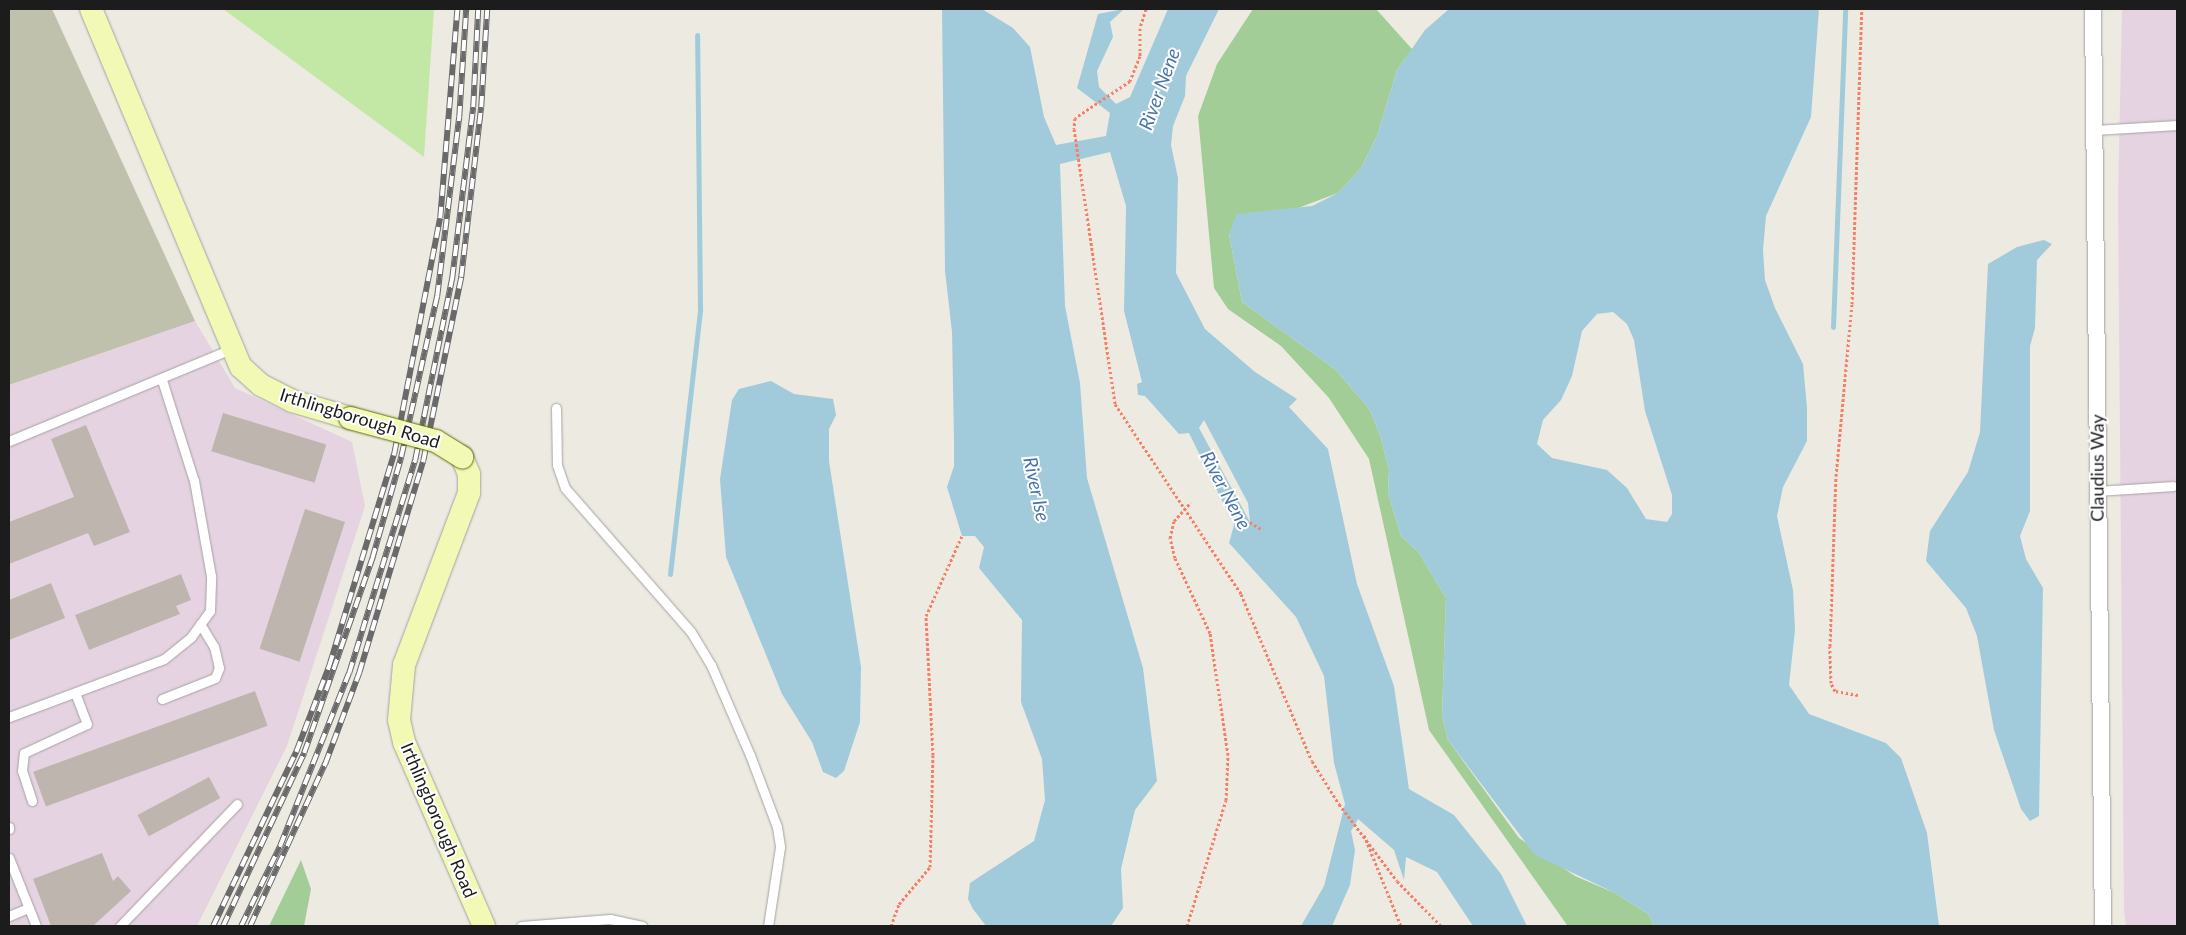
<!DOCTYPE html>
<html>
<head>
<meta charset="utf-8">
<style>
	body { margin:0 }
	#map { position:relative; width:2186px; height:935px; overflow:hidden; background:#edeae1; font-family:Lato,sans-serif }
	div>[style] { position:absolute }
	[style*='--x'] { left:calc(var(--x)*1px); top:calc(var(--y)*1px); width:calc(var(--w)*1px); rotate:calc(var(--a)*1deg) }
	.industrial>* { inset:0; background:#e6d3e2 }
	.construction>* { inset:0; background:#c0c1ad }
	.grass>* { inset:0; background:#c3e8a6 }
	.forest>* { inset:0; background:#a3cd96 }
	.water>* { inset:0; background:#a1cbdb }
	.stream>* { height:5px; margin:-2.5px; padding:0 2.5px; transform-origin:2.5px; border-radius:2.5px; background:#a1cbdb }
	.building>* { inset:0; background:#beb6ae; transform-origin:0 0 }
	.path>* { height:3px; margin-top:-1.5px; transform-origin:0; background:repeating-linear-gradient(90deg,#f97e67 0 2.5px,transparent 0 5px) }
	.roads { filter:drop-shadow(0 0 1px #a3a3a3) drop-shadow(0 0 1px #a3a3a3) }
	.lane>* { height:9px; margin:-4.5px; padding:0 4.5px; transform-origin:4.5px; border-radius:4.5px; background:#fff }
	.street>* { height:16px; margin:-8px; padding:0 8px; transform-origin:8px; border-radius:8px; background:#fff }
	.secondary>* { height:22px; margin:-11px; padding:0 11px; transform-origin:11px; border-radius:11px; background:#f1f9b4 }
	.rail>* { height:5.5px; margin-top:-2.75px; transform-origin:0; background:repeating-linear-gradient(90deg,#fff 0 11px,#6a6a6a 0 22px); box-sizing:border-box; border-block:1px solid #6a6a6a }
	.bridges { filter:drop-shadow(0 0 1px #5e7005) drop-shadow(0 0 1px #5e7005) }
	.secondary-bridge>* { height:22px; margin:-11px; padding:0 11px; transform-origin:11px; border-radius:11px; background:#f1f9b4 }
	span { translate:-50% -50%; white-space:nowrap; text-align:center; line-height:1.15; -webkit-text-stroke:4px #fff; paint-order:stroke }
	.street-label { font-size:18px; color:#1c1c1c }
	.water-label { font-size:19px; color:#4974aa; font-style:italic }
	.frame { position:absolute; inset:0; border:10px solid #1c1c1c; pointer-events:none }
</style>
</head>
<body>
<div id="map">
	<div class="industrial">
		<div style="clip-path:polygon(2122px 9px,2177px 9px,2177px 926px,2126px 926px,2124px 910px,2118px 198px)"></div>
		<div style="clip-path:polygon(195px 321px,235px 388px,352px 442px,365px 506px,287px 746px,197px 926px,9px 926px,9px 385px)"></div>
	</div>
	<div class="construction">
		<div style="clip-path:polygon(9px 9px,52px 9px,195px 321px,9px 385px)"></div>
	</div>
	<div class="grass">
		<div style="clip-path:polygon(223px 9px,434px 9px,424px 157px)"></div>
	</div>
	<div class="forest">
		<div style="clip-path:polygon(1253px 9px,1376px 9px,1412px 49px,1397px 70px,1377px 136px,1361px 168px,1338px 193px,1229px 234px,1242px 302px,1336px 370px,1370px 410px,1381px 438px,1389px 470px,1388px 493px,1401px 536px,1419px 553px,1446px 598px,1442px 715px,1448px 740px,1519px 838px,1575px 876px,1615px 893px,1648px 914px,1654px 926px,1567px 925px,1429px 730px,1369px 459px,1329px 398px,1281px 346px,1228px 309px,1214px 288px,1198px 116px,1217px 64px)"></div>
		<div style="clip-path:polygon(301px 860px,311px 889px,304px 926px,269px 926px)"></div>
	</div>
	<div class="water">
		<div style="clip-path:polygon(evenodd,942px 9px,982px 9px,1013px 28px,1030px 47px,1044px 117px,1056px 145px,1106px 136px,1110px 113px,1077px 88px,1098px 14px,1124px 9px,1110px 22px,1113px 37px,1097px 71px,1099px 87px,1116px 104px,1130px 97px,1168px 9px,1219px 9px,1186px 76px,1185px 96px,1173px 126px,1171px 145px,1178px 178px,1176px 273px,1205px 329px,1255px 372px,1297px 399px,1289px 407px,1328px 449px,1357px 584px,1394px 686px,1409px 789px,1454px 815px,1501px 874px,1527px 926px,1473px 926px,1437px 872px,1406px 857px,1404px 880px,1394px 850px,1358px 819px,1351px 831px,1355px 850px,1350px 885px,1332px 926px,1301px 926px,1324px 886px,1345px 804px,1334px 763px,1324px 676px,1296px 617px,1229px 543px,1234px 525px,1189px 433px,1179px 434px,1145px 396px,1138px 395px,1137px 384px,1142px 382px,1124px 311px,1126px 206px,1110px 152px,1060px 164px,1065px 306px,1080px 383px,1087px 478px,1143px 668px,1157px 781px,1135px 810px,1121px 869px,1123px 908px,1111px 926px,986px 926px,973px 909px,968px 899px,970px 883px,1034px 841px,1045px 800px,1042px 759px,1021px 702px,1022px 620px,979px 568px,984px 547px,975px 536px,962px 536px,947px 487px,954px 466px,954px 440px,952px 332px,945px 271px,942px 9px,1204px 420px,1248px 503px,1250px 522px,1199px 428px,1204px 420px)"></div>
		<div style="clip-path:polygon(evenodd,1449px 9px,1819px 9px,1811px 117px,1766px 216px,1763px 250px,1765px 280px,1775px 308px,1803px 364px,1807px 408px,1807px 441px,1783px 487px,1777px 516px,1793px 590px,1795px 630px,1789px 685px,1809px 714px,1886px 743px,1901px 758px,1927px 833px,1939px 926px,1654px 926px,1648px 914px,1615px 893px,1535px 855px,1448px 740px,1442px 715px,1446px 598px,1419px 553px,1401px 536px,1388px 493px,1389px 470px,1381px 438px,1370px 410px,1336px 370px,1242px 302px,1229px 234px,1237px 214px,1312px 206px,1338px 193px,1361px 168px,1377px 136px,1397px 70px,1425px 30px,1449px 9px,1613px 312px,1627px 324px,1634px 340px,1645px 411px,1672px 495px,1672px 514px,1667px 522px,1646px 519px,1627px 488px,1607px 470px,1552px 458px,1537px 444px,1543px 420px,1561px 400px,1572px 376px,1582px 331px,1597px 314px,1613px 312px)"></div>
		<div style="clip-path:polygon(2044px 240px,2052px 244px,2037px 260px,2035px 328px,2030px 346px,2030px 511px,2020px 536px,2026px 559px,2043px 588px,2039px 816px,2030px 821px,2021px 809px,1994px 730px,1977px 636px,1966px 608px,1926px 561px,1930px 531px,1968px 472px,1980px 432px,1988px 264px,2017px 247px)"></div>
		<div style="clip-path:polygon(771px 381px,794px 394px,833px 399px,836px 415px,829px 429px,829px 461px,861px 667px,860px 722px,844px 771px,836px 778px,823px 772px,812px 742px,782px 694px,726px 557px,720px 479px,732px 400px,739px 389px)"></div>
	</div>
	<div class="stream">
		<div style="--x:1833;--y:327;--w:318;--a:-87.8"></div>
		<div style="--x:670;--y:574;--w:267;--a:-83.5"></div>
		<div style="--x:700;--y:309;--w:274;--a:-90.6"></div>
	</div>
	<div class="building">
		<div style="left:223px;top:413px;width:108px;height:40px;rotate:17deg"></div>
		<div style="clip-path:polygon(86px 425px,130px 532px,94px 546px,88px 533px,9px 564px,9px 522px,74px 497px,51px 439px)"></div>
		<div style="left:305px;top:509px;width:42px;height:147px;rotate:18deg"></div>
		<div style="clip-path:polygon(181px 574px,191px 600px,176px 606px,180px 614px,89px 650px,75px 615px)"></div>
		<div style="clip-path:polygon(51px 583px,65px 618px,9px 640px,9px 600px)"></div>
		<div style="left:255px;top:691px;width:37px;height:236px;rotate:70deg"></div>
		<div style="left:209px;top:777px;width:24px;height:81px;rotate:62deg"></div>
		<div style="clip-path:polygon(102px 853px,113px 881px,118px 876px,131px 891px,93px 926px,51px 926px,33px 879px)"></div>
	</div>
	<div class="path">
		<div style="--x:1146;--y:9;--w:20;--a:108"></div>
		<div style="--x:1140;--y:28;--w:28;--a:90"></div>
		<div style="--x:1140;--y:56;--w:27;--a:112"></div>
		<div style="--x:1130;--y:81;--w:66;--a:146.1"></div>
		<div style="--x:1075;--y:118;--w:11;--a:95"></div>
		<div style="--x:1074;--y:129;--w:278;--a:81.5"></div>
		<div style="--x:1115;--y:404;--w:228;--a:56.4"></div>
		<div style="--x:1241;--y:594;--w:181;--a:67"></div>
		<div style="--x:1312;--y:761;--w:51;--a:57.9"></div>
		<div style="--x:1339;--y:804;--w:96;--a:53"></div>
		<div style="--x:1397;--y:881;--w:63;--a:45.6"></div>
		<div style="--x:1250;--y:522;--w:15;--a:32"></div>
		<div style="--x:1858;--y:695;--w:23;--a:-170"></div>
		<div style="--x:1835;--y:691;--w:9;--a:-117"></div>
		<div style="--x:1831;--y:683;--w:37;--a:-92"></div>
		<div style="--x:1830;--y:646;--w:170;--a:-88"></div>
		<div style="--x:1836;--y:476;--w:173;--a:-84.7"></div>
		<div style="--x:1852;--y:304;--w:295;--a:-88.1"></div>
		<div style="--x:1364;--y:835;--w:98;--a:67.9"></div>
		<div style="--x:891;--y:926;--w:23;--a:-70"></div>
		<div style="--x:899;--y:904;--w:48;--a:-50"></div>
		<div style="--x:930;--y:867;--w:112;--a:-88.5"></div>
		<div style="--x:933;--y:755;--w:139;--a:-92.9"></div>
		<div style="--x:926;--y:616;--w:88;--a:-65.8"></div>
		<div style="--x:1187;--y:926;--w:132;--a:-72.8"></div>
		<div style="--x:1226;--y:800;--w:45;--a:-87.5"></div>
		<div style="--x:1228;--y:755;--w:123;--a:-98.4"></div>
		<div style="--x:1210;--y:633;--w:83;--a:-115"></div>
		<div style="--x:1175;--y:558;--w:21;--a:-104"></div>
		<div style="--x:1170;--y:538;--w:17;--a:-77"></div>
		<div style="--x:1174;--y:521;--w:25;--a:-48"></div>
	</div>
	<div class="roads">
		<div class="lane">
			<div style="--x:2095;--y:130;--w:82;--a:-3.5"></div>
			<div style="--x:556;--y:408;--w:57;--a:89"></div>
			<div style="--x:557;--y:465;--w:24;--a:71"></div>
			<div style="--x:565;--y:488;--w:191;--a:48.8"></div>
			<div style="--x:691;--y:632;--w:39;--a:59"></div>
			<div style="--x:711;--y:665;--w:98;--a:66.6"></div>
			<div style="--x:750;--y:755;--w:77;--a:69.4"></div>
			<div style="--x:777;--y:827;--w:20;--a:81"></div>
			<div style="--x:780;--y:847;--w:80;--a:98.6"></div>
			<div style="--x:9;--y:441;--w:240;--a:-22.5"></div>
			<div style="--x:2098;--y:491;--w:75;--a:-3.8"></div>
			<div style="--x:162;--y:699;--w:57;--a:-21.6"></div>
			<div style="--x:215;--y:678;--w:11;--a:-68"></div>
			<div style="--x:219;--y:668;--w:22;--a:-103"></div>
			<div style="--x:214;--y:647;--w:27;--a:-121"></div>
			<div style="--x:9;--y:717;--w:165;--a:-20.5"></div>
			<div style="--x:164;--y:659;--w:35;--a:-39"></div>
			<div style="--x:191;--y:637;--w:32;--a:-54"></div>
			<div style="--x:210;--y:611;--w:35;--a:-88"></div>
			<div style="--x:211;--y:576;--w:97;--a:-100.1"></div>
			<div style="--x:194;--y:481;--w:106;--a:-107.6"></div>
			<div style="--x:32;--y:801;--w:32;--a:-108"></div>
			<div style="--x:22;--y:771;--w:18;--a:-84"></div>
			<div style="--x:24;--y:753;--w:69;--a:-24.7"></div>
			<div style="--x:87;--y:724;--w:33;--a:-111"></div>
			<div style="--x:9;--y:827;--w:2;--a:90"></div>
			<div style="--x:9;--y:858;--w:73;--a:68.3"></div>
			<div style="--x:9;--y:916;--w:21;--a:-23"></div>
			<div style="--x:120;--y:926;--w:169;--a:-46.2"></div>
			<div style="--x:521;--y:926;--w:89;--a:-4.5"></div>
			<div style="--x:610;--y:919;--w:33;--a:12"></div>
		</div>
		<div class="street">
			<div style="--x:2093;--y:9;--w:917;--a:89.38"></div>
		</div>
		<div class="secondary">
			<div style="--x:91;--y:9;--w:388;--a:67.3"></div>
			<div style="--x:241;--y:367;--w:27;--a:42"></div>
			<div style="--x:261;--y:385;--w:35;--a:27"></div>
			<div style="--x:292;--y:401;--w:60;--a:16.3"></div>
			<div style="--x:462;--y:457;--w:18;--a:68"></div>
			<div style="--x:469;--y:474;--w:19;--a:90"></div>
			<div style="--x:469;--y:493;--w:184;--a:110.7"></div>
			<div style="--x:404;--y:665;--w:55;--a:95.2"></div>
			<div style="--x:399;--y:720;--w:23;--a:77"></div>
			<div style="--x:404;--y:742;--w:201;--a:66.5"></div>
		</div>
	</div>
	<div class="rail">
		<div style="--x:213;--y:926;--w:193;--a:-64.5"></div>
		<div style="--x:296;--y:752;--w:92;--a:-69"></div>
		<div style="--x:329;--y:666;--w:222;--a:-73"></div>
		<div style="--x:394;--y:454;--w:240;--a:-79"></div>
		<div style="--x:440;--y:218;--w:210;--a:-85.3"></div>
		<div style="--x:223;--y:926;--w:191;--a:-64.9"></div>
		<div style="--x:304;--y:753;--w:206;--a:-70.7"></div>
		<div style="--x:372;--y:559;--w:106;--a:-74.1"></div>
		<div style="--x:401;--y:457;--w:165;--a:-77.4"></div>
		<div style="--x:437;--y:296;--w:180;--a:-83"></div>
		<div style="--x:459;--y:117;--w:108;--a:-86.3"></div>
		<div style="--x:241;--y:926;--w:89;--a:-64"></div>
		<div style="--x:280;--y:846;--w:186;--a:-68.3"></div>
		<div style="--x:349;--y:673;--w:223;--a:-72.8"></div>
		<div style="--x:415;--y:460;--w:186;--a:-78.5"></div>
		<div style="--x:452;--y:278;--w:172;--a:-83"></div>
		<div style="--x:473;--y:107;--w:98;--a:-87.1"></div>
		<div style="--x:250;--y:926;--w:179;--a:-65.2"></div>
		<div style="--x:325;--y:764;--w:97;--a:-69.5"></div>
		<div style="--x:359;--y:673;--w:221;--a:-73.2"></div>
		<div style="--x:423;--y:461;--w:188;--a:-78.3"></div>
		<div style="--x:461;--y:277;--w:171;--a:-83.3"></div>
		<div style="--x:481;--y:107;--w:98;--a:-86.5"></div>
	</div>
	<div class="bridges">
		<div class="secondary-bridge">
			<div style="--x:350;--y:418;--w:89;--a:15"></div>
			<div style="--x:436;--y:441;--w:31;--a:32"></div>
		</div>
	</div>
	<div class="street-label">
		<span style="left:360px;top:418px;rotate:17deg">Irthlingborough Road</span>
		<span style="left:2097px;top:468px;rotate:-90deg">Claudius Way</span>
		<span style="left:439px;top:820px;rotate:67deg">Irthlingborough Road</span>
	</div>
	<div class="water-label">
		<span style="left:1159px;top:89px;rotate:-70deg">River Nene</span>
		<span style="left:1037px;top:489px;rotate:78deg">River Ise</span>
		<span style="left:1226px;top:490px;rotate:62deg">River Nene</span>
	</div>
	<div class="frame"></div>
</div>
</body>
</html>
